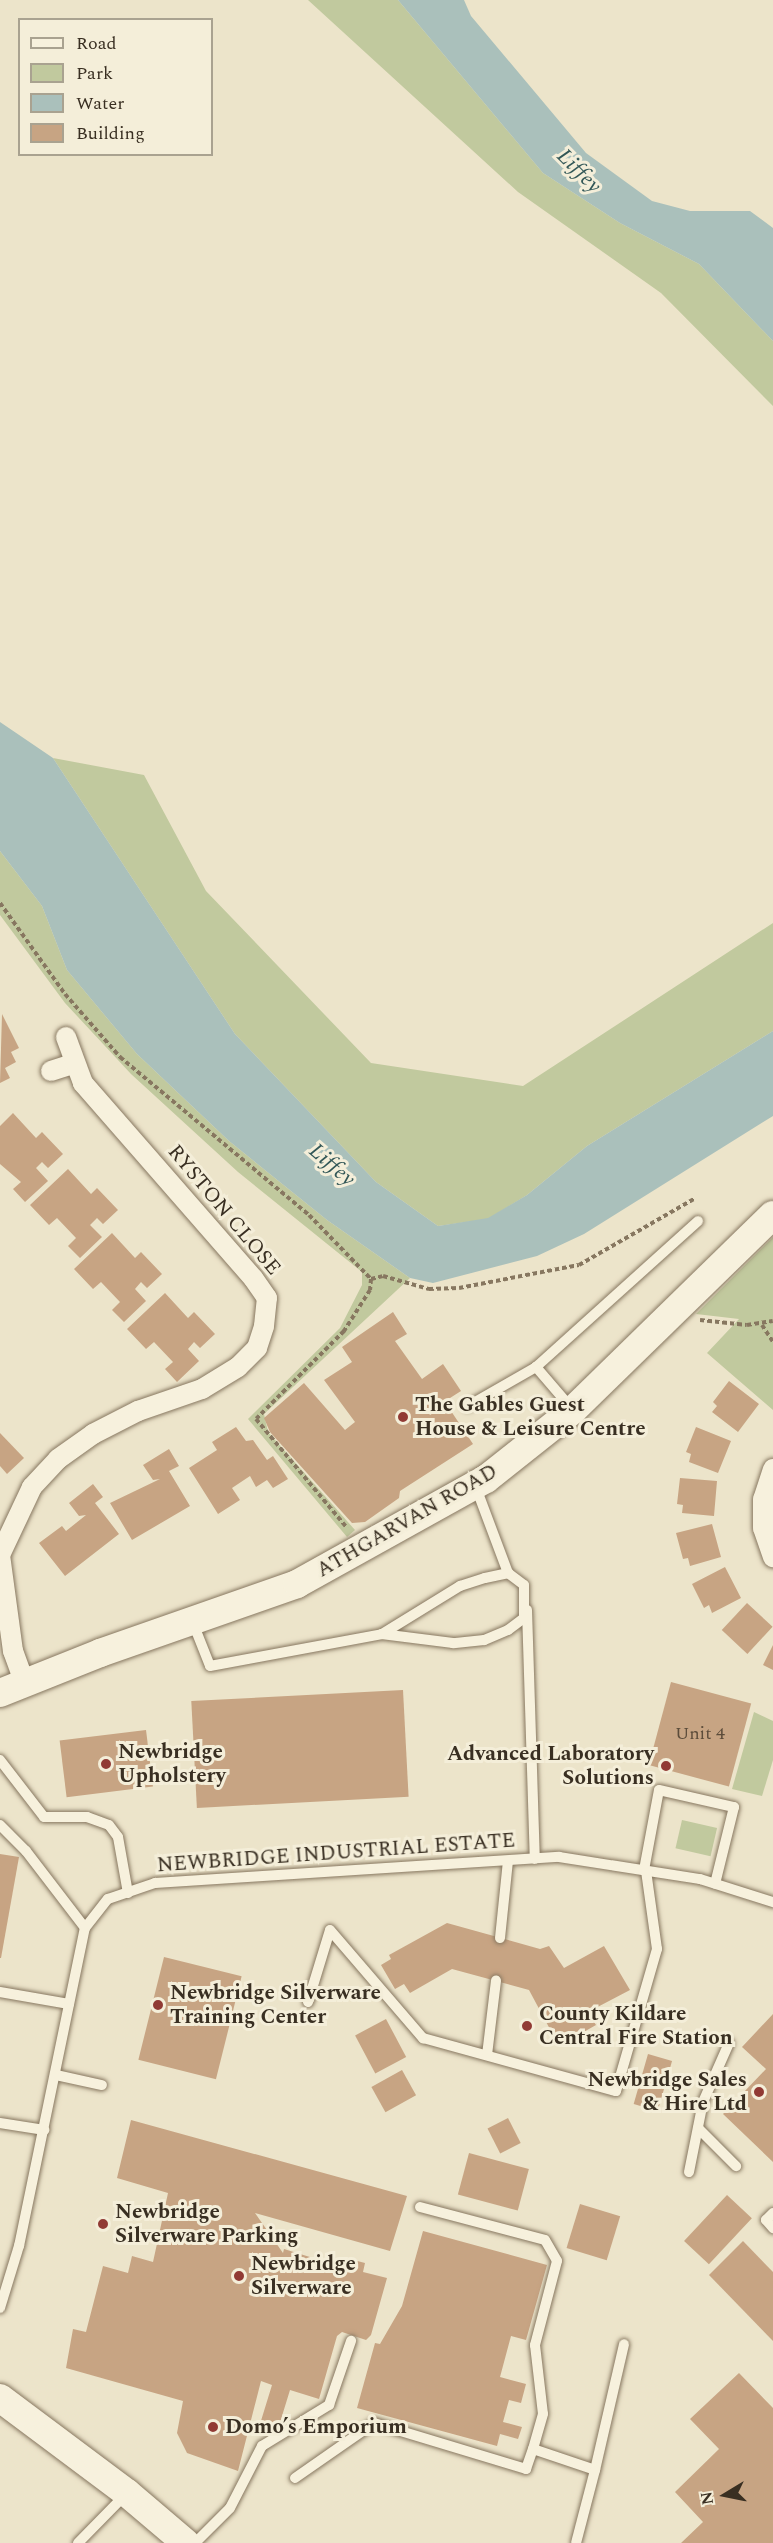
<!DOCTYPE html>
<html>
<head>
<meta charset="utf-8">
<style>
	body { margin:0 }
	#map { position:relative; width:773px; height:2543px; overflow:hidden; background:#ece4ca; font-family:Spectral,serif }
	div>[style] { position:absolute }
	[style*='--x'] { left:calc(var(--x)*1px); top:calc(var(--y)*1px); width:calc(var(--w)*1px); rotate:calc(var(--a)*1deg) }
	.green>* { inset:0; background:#c1c99e; transform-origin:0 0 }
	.water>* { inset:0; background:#aac0bb }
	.building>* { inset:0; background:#c7a483; transform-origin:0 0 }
	.path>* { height:4px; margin-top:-2px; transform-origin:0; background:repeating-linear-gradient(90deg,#877760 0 4.5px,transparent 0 7.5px) }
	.roads { filter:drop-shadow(0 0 2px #877760) drop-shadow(0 0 2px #877760) }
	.lane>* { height:10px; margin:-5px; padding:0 5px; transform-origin:5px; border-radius:5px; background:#f7f1dd }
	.street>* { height:20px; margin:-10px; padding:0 10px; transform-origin:10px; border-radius:10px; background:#f7f1dd }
	.secondary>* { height:28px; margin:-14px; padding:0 14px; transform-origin:14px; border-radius:14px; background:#f7f1dd }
	.dots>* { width:16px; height:16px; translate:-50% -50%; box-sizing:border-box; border:3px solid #f4eed9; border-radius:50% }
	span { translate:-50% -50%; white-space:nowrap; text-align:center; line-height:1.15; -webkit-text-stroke:6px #f4eed9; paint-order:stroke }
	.number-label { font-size:18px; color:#5c4c3a }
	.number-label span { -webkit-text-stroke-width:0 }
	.street-label { font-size:21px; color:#392f22 }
	.poi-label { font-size:21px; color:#392f22; font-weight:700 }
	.left { translate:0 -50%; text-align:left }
	.right { translate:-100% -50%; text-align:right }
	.water-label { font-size:22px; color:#325757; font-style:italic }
	.legend { position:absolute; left:18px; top:18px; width:195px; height:138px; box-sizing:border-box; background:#f4eed9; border:2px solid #a9a290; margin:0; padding:8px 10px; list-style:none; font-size:18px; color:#392f22 }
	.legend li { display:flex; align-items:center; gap:12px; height:30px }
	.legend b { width:30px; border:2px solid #a9a290 }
	.north { position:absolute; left:695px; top:2465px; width:60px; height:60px; -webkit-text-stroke:4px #f4eed9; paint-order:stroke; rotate:260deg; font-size:16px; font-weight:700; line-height:24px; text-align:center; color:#392f22 }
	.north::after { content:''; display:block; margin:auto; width:21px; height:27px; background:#392f22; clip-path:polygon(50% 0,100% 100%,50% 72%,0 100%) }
</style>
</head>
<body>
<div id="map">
	<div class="green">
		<div style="clip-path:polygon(308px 0,398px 0,543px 173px,620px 223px,699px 264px,773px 341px,773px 406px,661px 293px,518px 192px)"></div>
		<div style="clip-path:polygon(53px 758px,144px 775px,206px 891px,371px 1063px,523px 1086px,773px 923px,773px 1031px,587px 1146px,527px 1195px,488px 1219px,438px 1226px,376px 1182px,235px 1034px)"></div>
		<div style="clip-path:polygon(0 851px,42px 906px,67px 970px,137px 1054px,229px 1141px,327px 1220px,410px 1278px,264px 1414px,268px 1432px,355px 1530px,347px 1537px,248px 1419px,340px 1328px,362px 1285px,362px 1272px,238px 1172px,131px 1074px,65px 1003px,0 915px)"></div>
		<div style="clip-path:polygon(773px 1237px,773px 1410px,707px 1353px,739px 1319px,696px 1314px)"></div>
		<div style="clip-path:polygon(754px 1712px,773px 1721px,773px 1760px,762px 1796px,732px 1789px)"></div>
		<div style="left:682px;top:1820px;width:36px;height:29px;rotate:13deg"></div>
	</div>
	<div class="water">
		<div style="clip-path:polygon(398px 0,464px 0,471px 16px,586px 153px,652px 201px,690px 211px,750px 211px,773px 228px,773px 341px,699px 264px,620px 223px,543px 173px)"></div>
		<div style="clip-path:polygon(0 722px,53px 758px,235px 1034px,376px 1182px,438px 1226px,488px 1218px,527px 1195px,587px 1146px,773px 1031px,773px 1116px,584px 1234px,537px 1256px,433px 1283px,410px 1278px,327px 1220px,229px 1141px,137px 1054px,67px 970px,42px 906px,0 851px)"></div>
	</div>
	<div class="building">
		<div style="clip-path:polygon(2px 1014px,19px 1048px,11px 1052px,16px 1062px,5px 1068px,10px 1078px,0 1083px)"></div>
		<div style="clip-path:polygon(13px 1113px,36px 1138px,42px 1132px,63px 1154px,48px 1168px,42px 1162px,36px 1168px,48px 1181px,25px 1202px,13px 1189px,21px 1182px,0 1164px,0 1126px)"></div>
		<div style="clip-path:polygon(68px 1169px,91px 1194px,97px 1188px,118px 1210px,103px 1224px,97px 1218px,90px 1225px,102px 1237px,80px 1258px,68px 1246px,76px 1238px,57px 1218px,49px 1225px,30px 1205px)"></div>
		<div style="clip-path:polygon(112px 1233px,135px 1258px,141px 1252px,162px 1274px,147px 1288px,141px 1282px,135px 1289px,146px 1301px,124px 1322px,112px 1310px,120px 1302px,101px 1282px,93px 1289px,74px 1269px)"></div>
		<div style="clip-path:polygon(165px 1293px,188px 1318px,194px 1312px,215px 1334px,200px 1348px,194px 1342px,188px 1349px,199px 1361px,177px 1382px,165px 1369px,173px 1362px,154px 1342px,146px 1349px,127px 1329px)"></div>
		<div style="clip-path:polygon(393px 1312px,407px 1334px,395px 1341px,422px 1379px,443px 1364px,461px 1391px,428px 1412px,430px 1415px,447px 1405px,473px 1444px,400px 1491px,399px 1498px,365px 1522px,352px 1523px,270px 1432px,264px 1418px,304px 1383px,345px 1430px,355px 1422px,324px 1380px,352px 1362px,342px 1347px)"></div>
		<div style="clip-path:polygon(729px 1381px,759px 1404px,738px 1432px,712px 1412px,717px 1406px,713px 1402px)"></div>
		<div style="clip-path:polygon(236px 1427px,246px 1441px,253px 1440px,267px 1460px,273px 1456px,288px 1479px,273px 1488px,267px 1480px,256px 1487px,250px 1476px,232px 1488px,240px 1500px,218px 1514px,189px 1468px,217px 1450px,212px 1442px)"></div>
		<div style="clip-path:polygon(696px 1427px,731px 1441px,718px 1473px,689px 1462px,691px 1454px,686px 1452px)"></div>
		<div style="clip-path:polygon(0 1433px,24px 1458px,7px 1474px,0 1466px)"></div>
		<div style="clip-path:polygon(169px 1449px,179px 1466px,169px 1471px,190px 1506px,132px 1540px,110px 1503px,160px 1479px,153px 1480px,143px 1465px)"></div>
		<div style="clip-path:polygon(680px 1478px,717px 1481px,714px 1516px,682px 1513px,683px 1505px,677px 1504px)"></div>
		<div style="clip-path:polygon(93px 1484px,103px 1497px,95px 1503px,119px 1534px,65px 1576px,39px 1543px,62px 1526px,66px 1531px,86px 1515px,79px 1516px,69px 1503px)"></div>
		<div style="clip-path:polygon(712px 1524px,721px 1557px,690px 1566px,688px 1558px,683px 1559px,676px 1533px)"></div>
		<div style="clip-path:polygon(725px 1567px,741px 1598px,712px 1613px,709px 1605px,704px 1608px,692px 1584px)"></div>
		<div style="left:747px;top:1603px;width:35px;height:37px;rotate:43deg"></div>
		<div style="clip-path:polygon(773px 1645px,773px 1670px,763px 1665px)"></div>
		<div style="left:671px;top:1682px;width:83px;height:86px;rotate:15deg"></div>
		<div style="left:403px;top:1690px;width:107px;height:212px;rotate:87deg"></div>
		<div style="left:146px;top:1730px;width:57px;height:87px;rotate:83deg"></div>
		<div style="clip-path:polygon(0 1854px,19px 1857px,1px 1958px,0 1958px)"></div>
		<div style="clip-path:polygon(447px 1923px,540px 1949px,549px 1946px,564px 1968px,604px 1946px,630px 1990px,588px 2012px,596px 2025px,559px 2046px,529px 1990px,452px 1969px,410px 1993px,404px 1984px,395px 1989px,381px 1965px,391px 1959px,389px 1955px)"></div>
		<div style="left:164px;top:1957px;width:80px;height:106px;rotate:14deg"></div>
		<div style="clip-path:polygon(773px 2014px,773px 2162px,723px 2114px,766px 2069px,742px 2047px)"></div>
		<div style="left:386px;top:2019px;width:43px;height:35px;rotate:62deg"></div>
		<div style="left:648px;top:2054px;width:25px;height:52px;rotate:16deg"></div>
		<div style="left:402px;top:2070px;width:29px;height:35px;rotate:61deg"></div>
		<div style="left:508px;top:2118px;width:28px;height:23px;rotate:63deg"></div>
		<div style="clip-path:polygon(131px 2120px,407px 2196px,390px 2251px,255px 2213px,283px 2253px,284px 2249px,339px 2266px,342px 2257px,365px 2263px,363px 2272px,387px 2278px,371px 2335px,366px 2340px,342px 2332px,337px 2336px,319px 2399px,290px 2390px,278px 2429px,260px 2424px,272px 2385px,261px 2381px,238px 2471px,187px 2453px,177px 2433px,183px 2401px,66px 2368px,73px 2329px,86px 2332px,103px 2266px,128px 2273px,132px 2256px,153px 2262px,168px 2193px,117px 2178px)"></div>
		<div style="left:469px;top:2153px;width:62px;height:43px;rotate:15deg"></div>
		<div style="left:727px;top:2195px;width:34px;height:63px;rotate:43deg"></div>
		<div style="left:580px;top:2204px;width:42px;height:46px;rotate:17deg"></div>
		<div style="clip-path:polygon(423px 2231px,547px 2265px,526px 2340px,511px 2336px,500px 2377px,526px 2384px,521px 2403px,509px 2400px,503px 2422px,522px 2427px,518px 2439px,500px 2434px,497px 2446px,357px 2408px,375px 2343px,380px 2344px,402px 2306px)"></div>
		<div style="clip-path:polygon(743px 2241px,773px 2272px,773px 2341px,709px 2275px)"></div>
		<div style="clip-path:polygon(739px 2373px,773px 2408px,773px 2543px,681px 2543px,703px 2522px,675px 2492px,719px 2449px,690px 2419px)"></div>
	</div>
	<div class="path">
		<div style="--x:0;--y:903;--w:112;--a:54.5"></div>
		<div style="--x:65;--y:994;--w:84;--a:48.9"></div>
		<div style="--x:120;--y:1057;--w:246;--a:39.9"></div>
		<div style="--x:309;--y:1215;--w:89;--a:45.9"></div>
		<div style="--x:371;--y:1279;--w:11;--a:95"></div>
		<div style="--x:370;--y:1290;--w:49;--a:122.4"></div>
		<div style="--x:344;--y:1331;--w:124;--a:135"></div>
		<div style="--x:256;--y:1419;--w:142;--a:50.1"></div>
		<div style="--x:371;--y:1279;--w:12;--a:-14"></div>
		<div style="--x:383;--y:1276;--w:48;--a:15.8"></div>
		<div style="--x:429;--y:1289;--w:30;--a:-2"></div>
		<div style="--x:459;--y:1288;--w:122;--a:-10.9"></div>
		<div style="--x:579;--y:1265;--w:133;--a:-29.9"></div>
		<div style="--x:700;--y:1320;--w:47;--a:6.1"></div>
		<div style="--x:747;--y:1325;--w:26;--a:-9"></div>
		<div style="--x:762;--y:1325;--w:20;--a:57"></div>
	</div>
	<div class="roads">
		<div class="lane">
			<div style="--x:468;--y:1406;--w:78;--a:-29.8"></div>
			<div style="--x:573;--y:1410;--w:57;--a:-130.7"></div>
			<div style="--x:536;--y:1367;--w:218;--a:-42"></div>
			<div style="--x:475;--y:1485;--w:94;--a:69.4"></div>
			<div style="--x:527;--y:1610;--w:249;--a:88.2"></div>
			<div style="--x:193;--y:1623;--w:46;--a:68.4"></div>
			<div style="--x:210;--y:1666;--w:175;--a:-10.5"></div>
			<div style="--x:382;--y:1634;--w:92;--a:-31.6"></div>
			<div style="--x:460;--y:1586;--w:26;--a:-18"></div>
			<div style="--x:485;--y:1578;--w:24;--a:-12"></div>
			<div style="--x:508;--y:1573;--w:20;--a:37"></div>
			<div style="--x:524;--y:1585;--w:33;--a:90"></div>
			<div style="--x:524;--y:1618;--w:20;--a:143"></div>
			<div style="--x:508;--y:1630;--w:26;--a:157"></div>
			<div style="--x:484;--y:1640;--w:31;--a:174"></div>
			<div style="--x:453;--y:1643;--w:72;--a:-172.8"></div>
			<div style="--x:0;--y:1760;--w:72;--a:52.3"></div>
			<div style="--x:44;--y:1817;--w:43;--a:0"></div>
			<div style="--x:87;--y:1817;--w:23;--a:20"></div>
			<div style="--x:109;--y:1825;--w:15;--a:53"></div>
			<div style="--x:118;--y:1837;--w:57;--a:79.9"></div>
			<div style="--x:0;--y:1825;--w:37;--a:45"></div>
			<div style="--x:26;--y:1851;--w:97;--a:52.5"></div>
			<div style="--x:644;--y:1870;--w:81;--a:-79.4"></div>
			<div style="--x:659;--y:1790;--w:77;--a:12.8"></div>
			<div style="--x:734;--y:1807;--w:79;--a:103.9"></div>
			<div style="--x:500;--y:1938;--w:77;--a:-84.1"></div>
			<div style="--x:0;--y:1992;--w:70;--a:9.9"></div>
			<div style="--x:308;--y:2002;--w:75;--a:-73"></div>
			<div style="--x:330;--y:1930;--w:143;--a:49.3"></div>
			<div style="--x:423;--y:2038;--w:200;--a:15.4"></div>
			<div style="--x:616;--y:2091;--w:148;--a:-73.9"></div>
			<div style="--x:657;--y:1949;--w:79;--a:-98"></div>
			<div style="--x:487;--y:2055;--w:75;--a:-83.1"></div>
			<div style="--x:56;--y:2075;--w:47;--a:12.3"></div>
			<div style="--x:0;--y:2123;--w:45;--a:9"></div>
			<div style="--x:698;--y:2128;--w:54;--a:45"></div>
			<div style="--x:689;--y:2172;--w:71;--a:-78.7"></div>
			<div style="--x:703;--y:2102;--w:64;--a:-66.2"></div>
			<div style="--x:420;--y:2207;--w:129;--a:14.8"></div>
			<div style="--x:545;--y:2240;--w:24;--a:60"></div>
			<div style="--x:557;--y:2261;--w:87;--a:104.7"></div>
			<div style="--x:535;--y:2345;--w:69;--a:83.4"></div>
			<div style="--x:543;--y:2414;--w:36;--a:106"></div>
			<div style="--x:773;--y:2213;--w:10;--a:135"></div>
			<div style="--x:766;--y:2220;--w:11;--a:49"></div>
			<div style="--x:0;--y:2308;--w:65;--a:-73"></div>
			<div style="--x:19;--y:2246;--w:325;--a:-78.3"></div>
			<div style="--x:85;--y:1928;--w:37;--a:-52"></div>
			<div style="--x:108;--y:1899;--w:50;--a:-18.8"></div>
			<div style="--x:155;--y:1883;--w:405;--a:-3.7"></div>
			<div style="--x:559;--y:1857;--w:143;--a:8.9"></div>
			<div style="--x:700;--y:1879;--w:77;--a:17.5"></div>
			<div style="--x:595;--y:2470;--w:129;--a:-77"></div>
			<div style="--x:295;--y:2478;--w:96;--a:-34.8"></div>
			<div style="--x:374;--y:2423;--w:159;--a:16.8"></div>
			<div style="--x:526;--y:2469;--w:21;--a:-71"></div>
			<div style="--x:533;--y:2449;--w:65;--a:18.7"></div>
			<div style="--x:595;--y:2470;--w:75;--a:104.6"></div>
			<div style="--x:78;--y:2543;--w:70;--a:-45.6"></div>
			<div style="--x:195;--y:2543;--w:49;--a:-45"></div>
			<div style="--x:230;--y:2508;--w:70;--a:-62.7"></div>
			<div style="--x:262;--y:2446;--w:79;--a:-31.5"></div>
			<div style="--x:329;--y:2405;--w:68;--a:-71"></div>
		</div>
		<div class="street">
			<div style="--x:51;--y:1071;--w:25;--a:-18"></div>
			<div style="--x:773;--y:1469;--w:32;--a:108"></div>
			<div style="--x:763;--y:1499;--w:29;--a:90"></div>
			<div style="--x:763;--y:1528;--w:31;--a:71"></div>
			<div style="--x:0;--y:1555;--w:75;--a:-64.8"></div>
			<div style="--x:32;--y:1487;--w:38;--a:-47"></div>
			<div style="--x:58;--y:1459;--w:43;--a:-35.5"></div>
			<div style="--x:93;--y:1434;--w:51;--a:-27.1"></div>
			<div style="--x:138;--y:1411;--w:68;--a:-19"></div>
			<div style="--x:202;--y:1389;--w:42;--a:-31.4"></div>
			<div style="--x:238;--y:1367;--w:27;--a:-45"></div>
			<div style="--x:257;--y:1348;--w:23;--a:-72"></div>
			<div style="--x:264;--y:1326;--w:28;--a:-84"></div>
			<div style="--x:267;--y:1298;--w:24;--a:-125"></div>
			<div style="--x:253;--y:1278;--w:259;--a:-131.1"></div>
			<div style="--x:83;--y:1083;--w:49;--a:-110.3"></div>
			<div style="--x:0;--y:1555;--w:97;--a:82.3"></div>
			<div style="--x:13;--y:1651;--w:32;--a:70"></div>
		</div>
		<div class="secondary">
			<div style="--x:0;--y:1693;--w:108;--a:-21.8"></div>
			<div style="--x:100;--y:1653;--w:209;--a:-19.3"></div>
			<div style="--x:297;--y:1584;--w:216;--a:-29.1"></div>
			<div style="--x:486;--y:1479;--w:111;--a:-38.4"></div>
			<div style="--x:573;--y:1410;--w:279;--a:-44.3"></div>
			<div style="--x:0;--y:2398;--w:159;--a:36.8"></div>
			<div style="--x:127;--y:2493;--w:77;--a:40.3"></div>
		</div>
	</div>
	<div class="dots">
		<div style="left:403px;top:1417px;background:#913a34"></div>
		<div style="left:106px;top:1764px;background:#913a34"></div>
		<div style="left:666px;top:1766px;background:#913a34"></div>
		<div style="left:158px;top:2005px;background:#913a34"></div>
		<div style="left:527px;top:2026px;background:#913a34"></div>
		<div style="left:759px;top:2092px;background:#913a34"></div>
		<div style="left:103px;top:2224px;background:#913a34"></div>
		<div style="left:239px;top:2276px;background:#913a34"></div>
		<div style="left:213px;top:2427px;background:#913a34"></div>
	</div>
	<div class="number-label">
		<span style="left:700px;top:1734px">Unit 4</span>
	</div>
	<div class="street-label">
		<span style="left:224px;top:1210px;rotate:50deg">RYSTON CLOSE</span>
		<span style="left:407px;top:1521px;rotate:-30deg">ATHGARVAN ROAD</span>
		<span style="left:336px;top:1853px;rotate:-4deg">NEWBRIDGE INDUSTRIAL ESTATE</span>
	</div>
	<div class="poi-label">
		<span class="left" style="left:415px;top:1417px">The Gables Guest<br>House &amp; Leisure Centre</span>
		<span class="left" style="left:118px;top:1764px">Newbridge<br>Upholstery</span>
		<span class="right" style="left:654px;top:1766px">Advanced Laboratory<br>Solutions</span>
		<span class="left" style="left:170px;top:2005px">Newbridge Silverware<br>Training Center</span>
		<span class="left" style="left:539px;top:2026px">County Kildare<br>Central Fire Station</span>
		<span class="right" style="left:747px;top:2092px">Newbridge Sales<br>&amp; Hire Ltd</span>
		<span class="left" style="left:115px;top:2224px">Newbridge<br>Silverware Parking</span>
		<span class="left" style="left:251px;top:2276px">Newbridge<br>Silverware</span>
		<span class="left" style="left:225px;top:2427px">Domo’s Emporium</span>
	</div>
	<div class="water-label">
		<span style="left:579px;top:171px;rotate:45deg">Liffey</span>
		<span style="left:332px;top:1165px;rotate:41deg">Liffey</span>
	</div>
	<ul class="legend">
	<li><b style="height:8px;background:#f7f1dd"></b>Road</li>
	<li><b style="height:16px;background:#c1c99e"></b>Park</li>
	<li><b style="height:16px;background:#aac0bb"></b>Water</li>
	<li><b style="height:16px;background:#c7a483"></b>Building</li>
	</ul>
	<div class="north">N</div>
</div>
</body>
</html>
